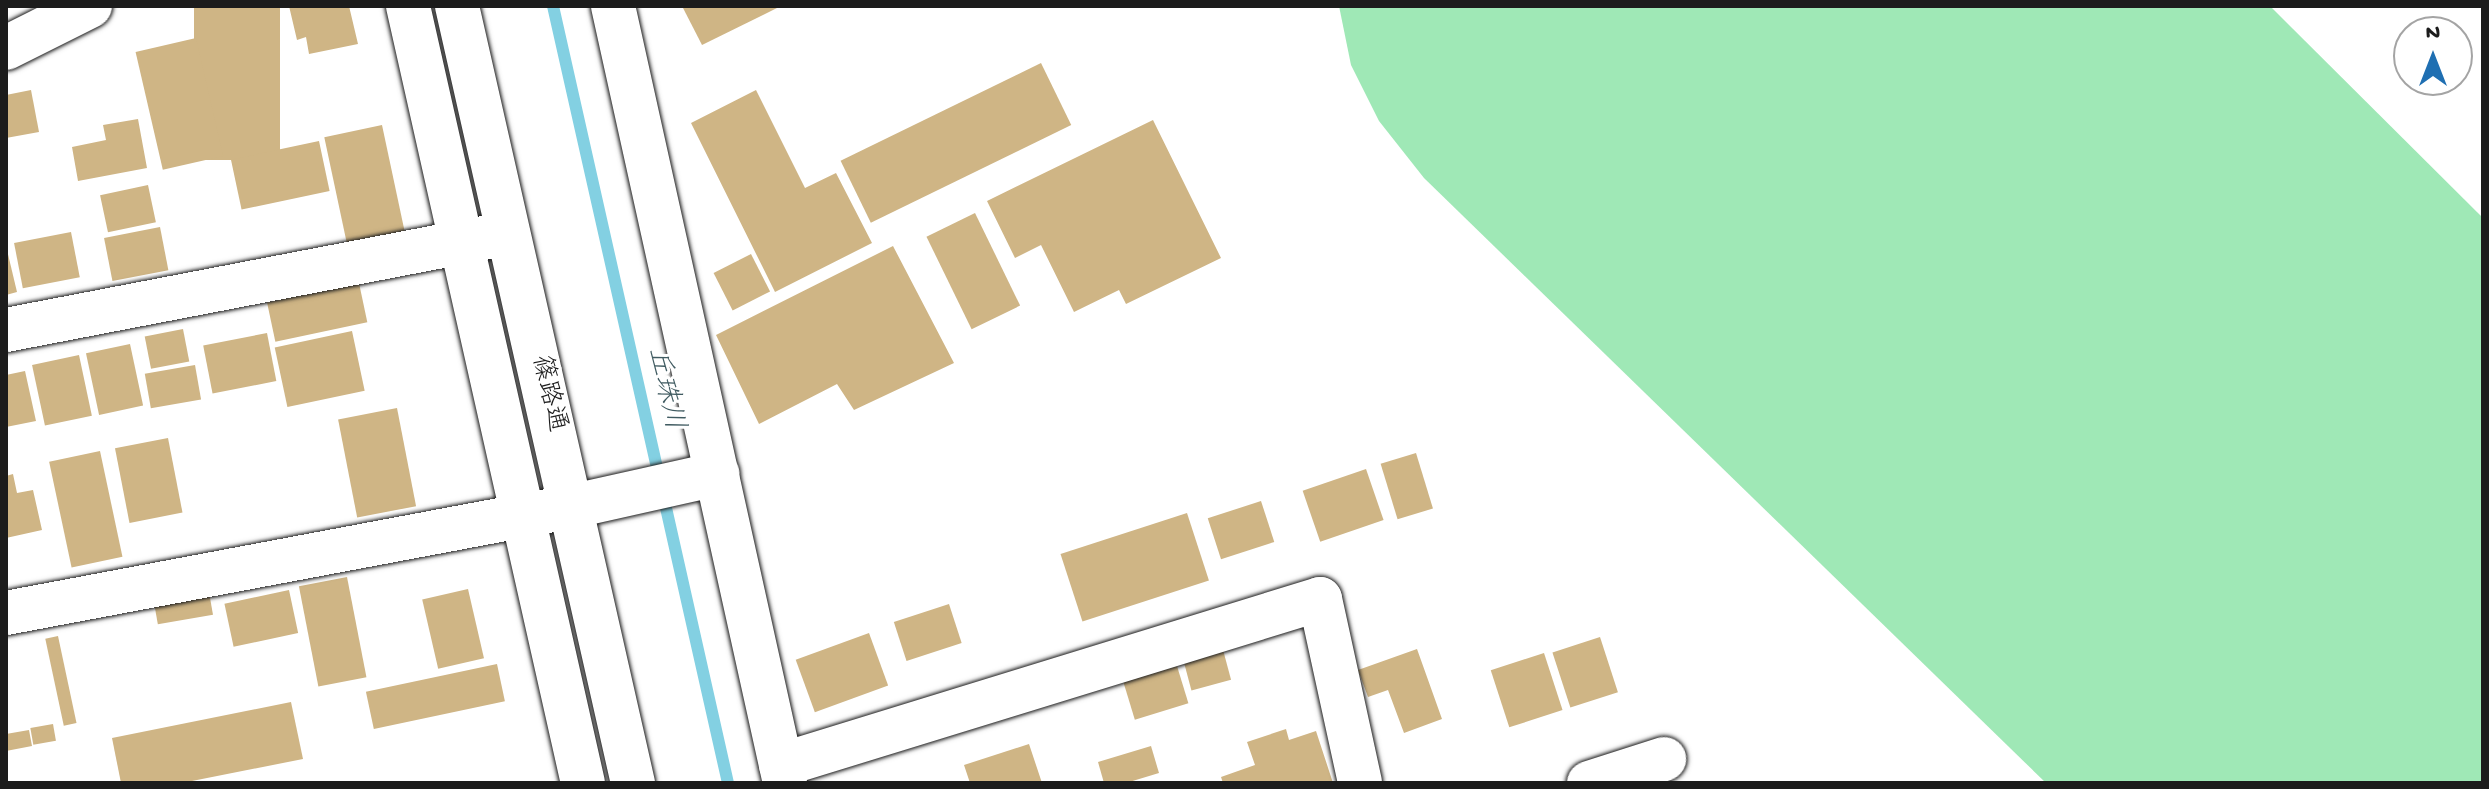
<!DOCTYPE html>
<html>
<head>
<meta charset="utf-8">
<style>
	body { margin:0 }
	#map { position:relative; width:2489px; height:789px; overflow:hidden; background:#fff; font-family:"Gochi Hand","Klee One",sans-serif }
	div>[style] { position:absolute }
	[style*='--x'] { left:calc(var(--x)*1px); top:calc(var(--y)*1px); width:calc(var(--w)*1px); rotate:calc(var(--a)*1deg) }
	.green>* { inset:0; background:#9fe8b6 }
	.stream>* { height:12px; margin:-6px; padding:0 6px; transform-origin:6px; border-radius:6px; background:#83d0e2 }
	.building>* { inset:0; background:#cfb585; transform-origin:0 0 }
	.roads { filter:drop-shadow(0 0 2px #1c1c1c) drop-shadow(0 0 2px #1c1c1c) }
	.minor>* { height:44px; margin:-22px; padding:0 22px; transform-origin:22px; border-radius:22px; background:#fff }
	span { translate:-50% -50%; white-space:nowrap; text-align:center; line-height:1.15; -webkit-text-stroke:6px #fff; paint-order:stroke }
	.street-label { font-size:26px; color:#1c1c1c }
	.water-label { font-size:28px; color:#405b61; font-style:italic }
	.frame { position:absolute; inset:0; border:8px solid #1c1c1c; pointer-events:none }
	.north { position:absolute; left:2393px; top:16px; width:80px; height:80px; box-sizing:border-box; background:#fff; border:2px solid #a4a4a4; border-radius:50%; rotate:0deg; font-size:22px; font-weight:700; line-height:32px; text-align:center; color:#1c1c1c }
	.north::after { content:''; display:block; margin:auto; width:28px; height:36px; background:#1f6fb2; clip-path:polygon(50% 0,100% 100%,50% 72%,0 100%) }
</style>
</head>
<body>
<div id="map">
	<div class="green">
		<div style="clip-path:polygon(1339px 6px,2270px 6px,2483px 218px,2483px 783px,2046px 783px,1424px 178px,1379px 121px,1351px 65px)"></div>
	</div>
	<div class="stream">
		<div style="--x:553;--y:6;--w:796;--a:77.31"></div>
	</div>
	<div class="building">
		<div style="left:194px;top:6px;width:86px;height:154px"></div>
		<div style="clip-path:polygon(289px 6px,349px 6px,358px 44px,309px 54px,306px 37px,297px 40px)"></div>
		<div style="clip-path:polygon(682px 6px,781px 6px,702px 45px)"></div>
		<div style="left:196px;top:38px;width:121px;height:62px;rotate:77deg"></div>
		<div style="left:1041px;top:63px;width:69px;height:223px;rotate:64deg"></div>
		<div style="clip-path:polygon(31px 90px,39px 132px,6px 138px,6px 95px)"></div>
		<div style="clip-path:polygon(756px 90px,805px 188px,836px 173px,872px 243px,775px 292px,691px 123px)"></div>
		<div style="clip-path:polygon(138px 119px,147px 168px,78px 181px,72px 147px,106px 140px,103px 125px)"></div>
		<div style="clip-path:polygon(1153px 120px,1221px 258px,1126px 304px,1119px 290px,1074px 312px,1041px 245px,1015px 258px,987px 201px)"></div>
		<div style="left:382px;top:125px;width:111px;height:59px;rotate:78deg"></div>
		<div style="left:319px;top:141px;width:51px;height:90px;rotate:78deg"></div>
		<div style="left:148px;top:185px;width:38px;height:49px;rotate:78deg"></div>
		<div style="left:975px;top:213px;width:103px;height:54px;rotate:64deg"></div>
		<div style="left:160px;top:227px;width:44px;height:57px;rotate:79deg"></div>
		<div style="left:71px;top:232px;width:46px;height:58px;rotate:79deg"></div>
		<div style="clip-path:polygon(893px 246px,954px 363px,854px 410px,837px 384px,759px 424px,716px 335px)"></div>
		<div style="clip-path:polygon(7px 250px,17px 292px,6px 295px,6px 251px)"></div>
		<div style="left:751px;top:254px;width:42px;height:42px;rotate:63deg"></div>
		<div style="left:359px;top:283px;width:40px;height:94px;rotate:78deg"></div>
		<div style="left:183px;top:329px;width:33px;height:39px;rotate:79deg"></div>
		<div style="left:352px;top:331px;width:61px;height:79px;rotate:78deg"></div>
		<div style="left:267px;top:333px;width:49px;height:65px;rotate:79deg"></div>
		<div style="left:130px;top:344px;width:63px;height:45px;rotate:78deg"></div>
		<div style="left:79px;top:355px;width:62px;height:48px;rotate:78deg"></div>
		<div style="left:195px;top:365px;width:35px;height:51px;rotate:80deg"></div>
		<div style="clip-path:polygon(25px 371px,36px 421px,6px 427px,6px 375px)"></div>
		<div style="left:397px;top:408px;width:100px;height:60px;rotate:79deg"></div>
		<div style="left:168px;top:438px;width:76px;height:54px;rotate:79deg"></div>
		<div style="left:100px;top:451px;width:108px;height:52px;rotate:78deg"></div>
		<div style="left:1416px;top:453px;width:58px;height:37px;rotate:73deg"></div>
		<div style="left:1366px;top:469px;width:54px;height:67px;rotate:71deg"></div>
		<div style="clip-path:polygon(13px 474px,17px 493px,33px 490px,42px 530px,6px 538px,6px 476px)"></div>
		<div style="left:1261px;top:501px;width:43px;height:56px;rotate:72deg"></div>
		<div style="left:1187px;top:513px;width:71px;height:133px;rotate:72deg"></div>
		<div style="left:347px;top:577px;width:102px;height:49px;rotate:79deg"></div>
		<div style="left:468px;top:589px;width:71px;height:47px;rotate:77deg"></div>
		<div style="left:289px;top:590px;width:44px;height:66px;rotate:78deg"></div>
		<div style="left:209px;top:592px;width:23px;height:56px;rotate:80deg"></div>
		<div style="left:949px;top:604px;width:41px;height:58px;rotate:72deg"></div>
		<div style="left:869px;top:633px;width:56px;height:78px;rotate:70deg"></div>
		<div style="left:58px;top:636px;width:89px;height:13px;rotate:78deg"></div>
		<div style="left:1600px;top:637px;width:58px;height:50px;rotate:72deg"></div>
		<div style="left:1222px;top:646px;width:35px;height:41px;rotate:75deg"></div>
		<div style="clip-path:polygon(1417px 649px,1442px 719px,1404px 733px,1388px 690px,1368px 697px,1358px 670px)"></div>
		<div style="left:1544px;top:653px;width:60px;height:56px;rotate:72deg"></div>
		<div style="left:497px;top:664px;width:38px;height:134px;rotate:78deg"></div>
		<div style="left:1177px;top:666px;width:39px;height:56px;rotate:73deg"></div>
		<div style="clip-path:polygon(291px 702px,303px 759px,182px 783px,121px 783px,112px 738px)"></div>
		<div style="left:53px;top:724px;width:17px;height:23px;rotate:80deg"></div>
		<div style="clip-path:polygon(1286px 729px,1289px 740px,1316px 731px,1333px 783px,1223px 783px,1221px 777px,1255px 765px,1247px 742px)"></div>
		<div style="clip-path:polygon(29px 730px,32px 746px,6px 751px,6px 734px)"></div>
		<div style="clip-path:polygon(1029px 744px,1042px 783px,970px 783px,964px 765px)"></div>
		<div style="clip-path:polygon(1151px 746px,1159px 773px,1126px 783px,1104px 783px,1098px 762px)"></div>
	</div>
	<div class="roads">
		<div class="minor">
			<div style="--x:408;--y:6;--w:796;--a:77.31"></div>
			<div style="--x:457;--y:6;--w:797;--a:77.24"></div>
			<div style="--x:613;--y:6;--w:796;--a:77.52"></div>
			<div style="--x:6;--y:48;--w:94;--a:-26.6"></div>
			<div style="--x:6;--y:330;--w:494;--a:-10.9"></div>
			<div style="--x:6;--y:613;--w:578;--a:-10.67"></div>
			<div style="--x:574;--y:506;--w:147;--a:-12.6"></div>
			<div style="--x:781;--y:765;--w:564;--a:-17.12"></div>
			<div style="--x:1320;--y:599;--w:188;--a:77.7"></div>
			<div style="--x:1589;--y:783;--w:79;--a:-17.7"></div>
		</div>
	</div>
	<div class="street-label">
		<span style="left:547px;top:394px;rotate:77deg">篠路通</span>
	</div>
	<div class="water-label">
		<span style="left:664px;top:389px;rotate:77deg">丘珠川</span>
	</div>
	<div class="frame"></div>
	<div class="north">N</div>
</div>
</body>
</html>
